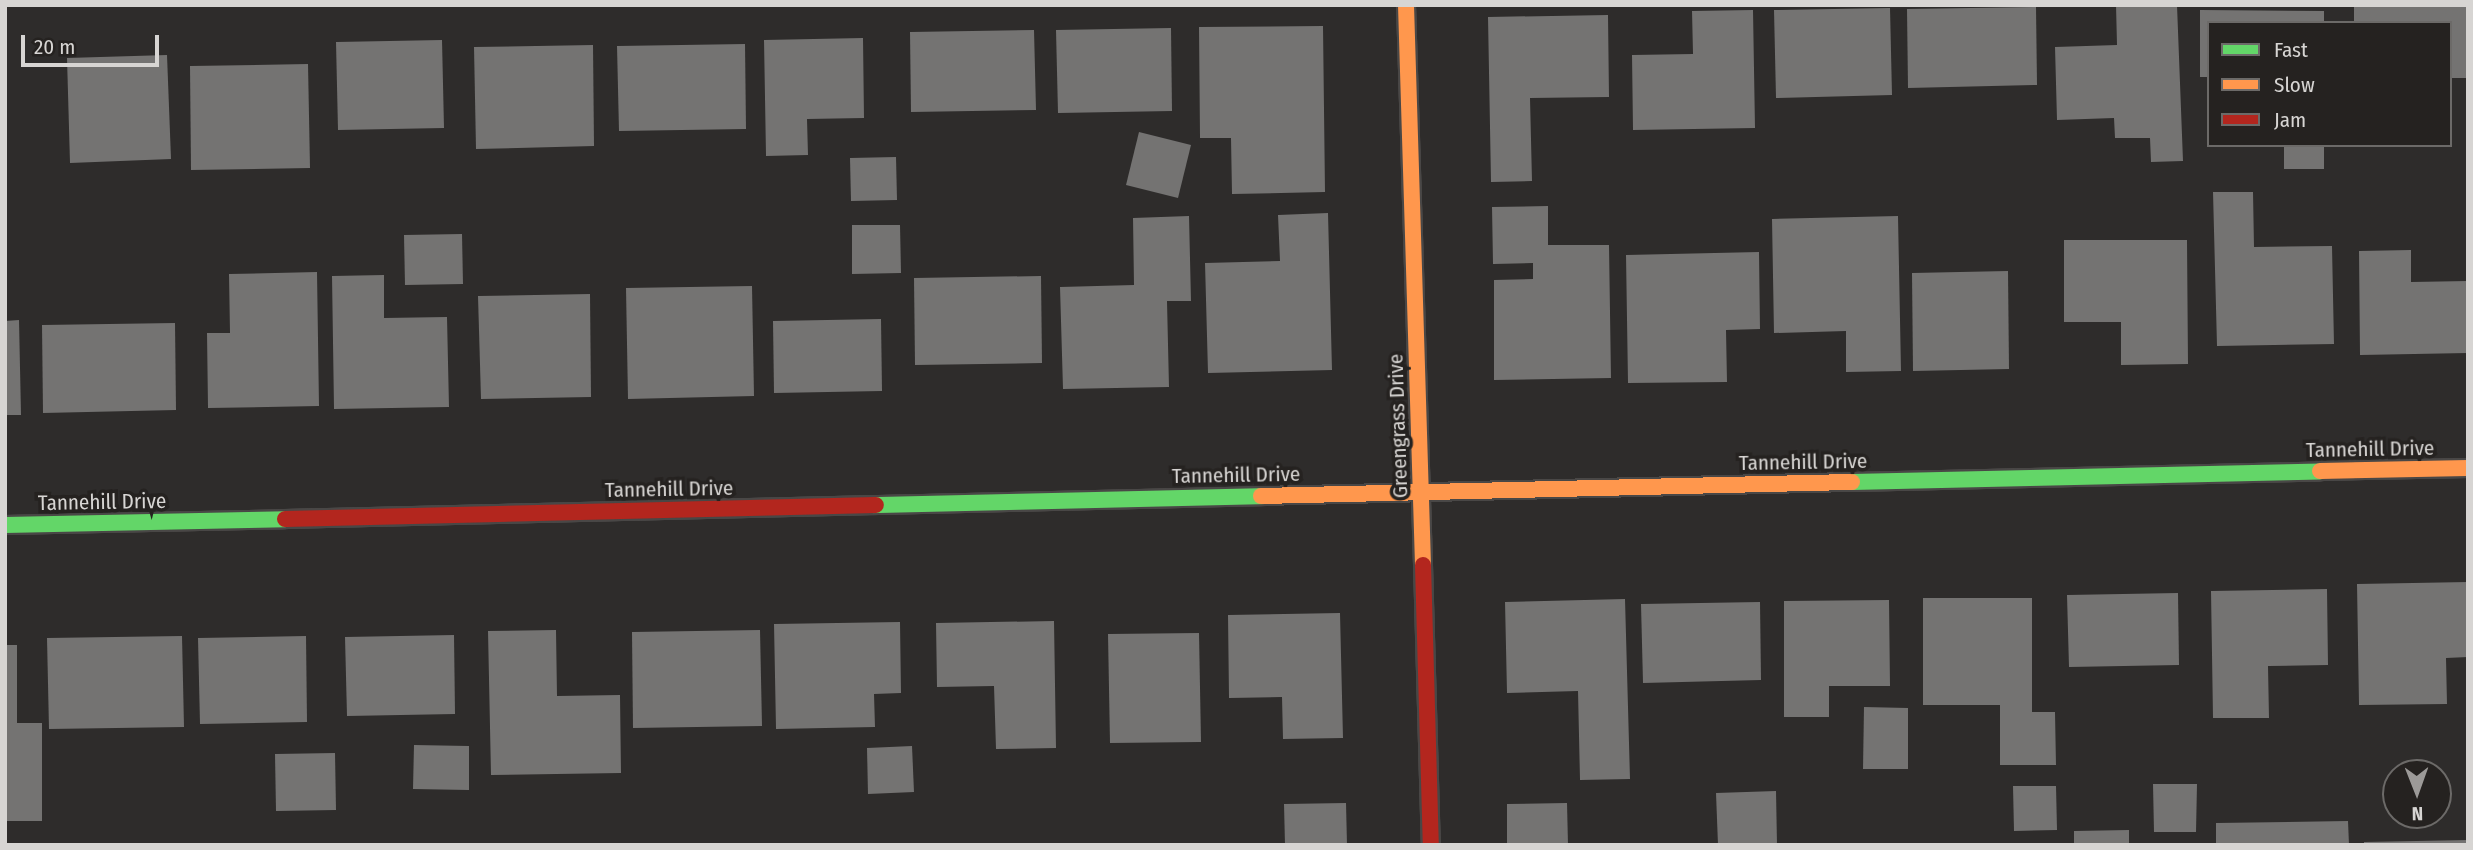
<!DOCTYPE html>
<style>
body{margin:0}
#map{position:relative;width:2473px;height:850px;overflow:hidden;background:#2e2c2b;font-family:"Fira Sans Condensed",sans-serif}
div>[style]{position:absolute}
.building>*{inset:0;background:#747372}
.roads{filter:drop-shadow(2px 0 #494746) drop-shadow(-2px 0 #494746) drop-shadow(0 2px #494746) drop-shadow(0 -2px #494746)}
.fast>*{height:16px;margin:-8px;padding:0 8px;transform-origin:8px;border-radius:8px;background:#63d668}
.slow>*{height:16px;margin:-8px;padding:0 8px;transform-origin:8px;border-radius:8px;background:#ff974d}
.jam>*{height:16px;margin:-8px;padding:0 8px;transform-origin:8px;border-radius:8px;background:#b3261e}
span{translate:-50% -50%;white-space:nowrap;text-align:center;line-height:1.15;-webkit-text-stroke:7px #252220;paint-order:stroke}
.street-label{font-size:21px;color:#d7d5d3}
.frame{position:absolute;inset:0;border:7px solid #d7d5d3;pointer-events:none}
.legend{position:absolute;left:2207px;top:21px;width:245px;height:126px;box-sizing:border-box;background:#252220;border:2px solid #6c6a68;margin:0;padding:9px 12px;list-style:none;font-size:21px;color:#d7d5d3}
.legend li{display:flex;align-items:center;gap:14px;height:35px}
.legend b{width:35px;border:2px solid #6c6a68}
.north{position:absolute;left:2382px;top:759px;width:70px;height:70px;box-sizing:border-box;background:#252220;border:2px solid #6c6a68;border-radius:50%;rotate:179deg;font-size:19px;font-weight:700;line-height:28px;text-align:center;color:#d7d5d3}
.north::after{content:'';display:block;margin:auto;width:24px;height:32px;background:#9c9a98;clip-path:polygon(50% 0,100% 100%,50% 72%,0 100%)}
.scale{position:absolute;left:21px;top:35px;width:138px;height:32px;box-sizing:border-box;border:4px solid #d7d5d3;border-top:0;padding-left:9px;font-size:21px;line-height:24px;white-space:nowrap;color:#d7d5d3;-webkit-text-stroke:5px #252220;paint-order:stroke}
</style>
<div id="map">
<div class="building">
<i style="clip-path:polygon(2116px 5px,2177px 5px,2183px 161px,2151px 162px,2150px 138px,2115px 138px,2114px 118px,2057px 120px,2055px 47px,2117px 45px)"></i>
<i style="clip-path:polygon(2354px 5px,2468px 5px,2468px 78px,2450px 78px,2450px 23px,2354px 23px)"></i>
<i style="clip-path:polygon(2036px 7px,2037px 85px,1908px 88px,1907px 9px)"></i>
<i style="clip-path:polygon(1890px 8px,1892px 95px,1776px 98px,1774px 10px)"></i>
<i style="clip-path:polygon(1753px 10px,1755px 128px,1633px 130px,1632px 55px,1693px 54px,1692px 11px)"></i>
<i style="clip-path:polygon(2200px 10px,2324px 11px,2324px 23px,2209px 23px,2209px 77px,2200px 77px)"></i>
<i style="clip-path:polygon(1608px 15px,1609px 97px,1530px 98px,1532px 181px,1491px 182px,1488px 17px)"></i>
<i style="clip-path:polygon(1323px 26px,1325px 192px,1232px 194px,1231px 138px,1200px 138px,1199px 27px)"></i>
<i style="clip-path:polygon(1171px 28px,1172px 111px,1058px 113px,1056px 30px)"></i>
<i style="clip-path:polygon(1034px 30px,1036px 110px,911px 112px,910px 32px)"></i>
<i style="clip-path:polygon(863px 38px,864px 118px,807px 119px,808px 155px,766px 156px,764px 40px)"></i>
<i style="clip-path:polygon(442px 40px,444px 128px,338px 130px,336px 42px)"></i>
<i style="clip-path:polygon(745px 44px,746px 129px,619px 131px,617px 46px)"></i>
<i style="clip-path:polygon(593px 45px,594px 146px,476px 149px,474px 47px)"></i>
<i style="clip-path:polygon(167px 55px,171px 159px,70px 163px,67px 58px)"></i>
<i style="clip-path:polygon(308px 64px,310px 168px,191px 170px,190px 66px)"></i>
<i style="clip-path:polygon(1139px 132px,1191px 145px,1178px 198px,1126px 185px)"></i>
<i style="clip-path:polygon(2284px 145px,2324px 145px,2324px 169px,2284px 169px)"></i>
<i style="clip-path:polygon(896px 157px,897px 200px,851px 201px,850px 158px)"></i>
<i style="clip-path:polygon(2213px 192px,2253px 192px,2254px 247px,2332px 246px,2334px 344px,2217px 346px)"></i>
<i style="clip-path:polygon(1548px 206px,1548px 245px,1609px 245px,1611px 378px,1494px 380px,1494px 280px,1533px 279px,1533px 263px,1493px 264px,1492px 207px)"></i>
<i style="clip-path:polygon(1328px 213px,1332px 370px,1208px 373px,1205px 263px,1280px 261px,1278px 215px)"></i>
<i style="clip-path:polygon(1189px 216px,1191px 301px,1167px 301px,1169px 387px,1063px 389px,1060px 287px,1134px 285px,1133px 218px)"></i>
<i style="clip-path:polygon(1898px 216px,1901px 371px,1846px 372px,1846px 331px,1774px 333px,1772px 219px)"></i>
<i style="clip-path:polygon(852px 225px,900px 225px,901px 273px,852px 274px)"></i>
<i style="clip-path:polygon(462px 234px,463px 284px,405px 285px,404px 235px)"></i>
<i style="clip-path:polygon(2064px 240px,2187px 240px,2188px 364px,2121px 365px,2121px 322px,2064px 322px)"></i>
<i style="clip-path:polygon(2411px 250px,2411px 282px,2468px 281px,2468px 353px,2360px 355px,2359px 251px)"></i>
<i style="clip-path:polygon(1759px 252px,1760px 329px,1726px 330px,1727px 382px,1628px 383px,1626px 255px)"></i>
<i style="clip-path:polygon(2008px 271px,2009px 369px,1913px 371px,1912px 273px)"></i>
<i style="clip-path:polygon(317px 272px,319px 406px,208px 408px,207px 333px,230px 333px,229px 274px)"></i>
<i style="clip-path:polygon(384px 275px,384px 318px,447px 317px,449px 407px,334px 409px,332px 276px)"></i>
<i style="clip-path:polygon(1041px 276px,1042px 363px,915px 365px,914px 278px)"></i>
<i style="clip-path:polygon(752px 286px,754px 396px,628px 399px,626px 288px)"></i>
<i style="clip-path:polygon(590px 294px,591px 397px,481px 399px,478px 296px)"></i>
<i style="clip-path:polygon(881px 319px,882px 391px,774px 393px,773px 321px)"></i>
<i style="clip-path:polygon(19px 320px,21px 415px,5px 415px,5px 321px)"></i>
<i style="clip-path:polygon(175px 323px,176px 410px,43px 413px,42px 325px)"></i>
<i style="clip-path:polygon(2468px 582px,2468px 657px,2446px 658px,2447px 704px,2359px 705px,2357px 584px)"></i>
<i style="clip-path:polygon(2327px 589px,2328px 665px,2268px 666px,2269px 718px,2213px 718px,2211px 591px)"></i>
<i style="clip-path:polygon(2178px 593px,2179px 665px,2069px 667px,2067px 595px)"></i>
<i style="clip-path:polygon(1923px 598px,2032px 598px,2032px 712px,2055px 712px,2056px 765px,2000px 765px,2000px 705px,1923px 705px)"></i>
<i style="clip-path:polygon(1625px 599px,1630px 779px,1580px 780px,1578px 691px,1507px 693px,1505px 602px)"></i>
<i style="clip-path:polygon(1889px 600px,1890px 686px,1829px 686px,1829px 717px,1784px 717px,1784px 601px)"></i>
<i style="clip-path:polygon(1760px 602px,1761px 680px,1643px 683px,1641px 604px)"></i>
<i style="clip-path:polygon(1340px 613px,1343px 738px,1283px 739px,1282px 697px,1229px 698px,1228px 615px)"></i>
<i style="clip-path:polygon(1054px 621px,1056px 748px,996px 749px,994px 686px,937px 687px,936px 623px)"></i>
<i style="clip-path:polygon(900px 622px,901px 693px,874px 694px,875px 727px,776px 729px,774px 624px)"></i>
<i style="clip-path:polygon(556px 630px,557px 696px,620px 695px,621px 773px,491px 775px,488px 631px)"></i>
<i style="clip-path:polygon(760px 630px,762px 726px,633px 728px,632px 632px)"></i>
<i style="clip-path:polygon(1199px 633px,1201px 742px,1110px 743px,1108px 634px)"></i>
<i style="clip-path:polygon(454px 635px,455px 714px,347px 716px,345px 637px)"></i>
<i style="clip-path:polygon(182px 636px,184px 727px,49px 729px,47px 638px)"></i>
<i style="clip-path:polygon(306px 636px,307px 722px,200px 724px,198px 638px)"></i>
<i style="clip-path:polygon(5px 645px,17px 645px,17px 723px,42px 723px,42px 821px,5px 821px)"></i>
<i style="clip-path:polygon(1864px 707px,1908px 708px,1908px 769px,1863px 769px)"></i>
<i style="clip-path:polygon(414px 745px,469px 746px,469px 790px,413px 789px)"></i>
<i style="clip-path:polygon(912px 746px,914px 792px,868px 794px,867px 748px)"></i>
<i style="clip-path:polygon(335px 753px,336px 810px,276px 811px,275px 754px)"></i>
<i style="clip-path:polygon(2153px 784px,2197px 784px,2196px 832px,2154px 832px)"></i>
<i style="clip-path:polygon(2013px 786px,2056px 786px,2057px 830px,2014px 831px)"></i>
<i style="clip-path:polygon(1776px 791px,1777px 845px,1718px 845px,1716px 793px)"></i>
<i style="clip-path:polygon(1346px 803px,1347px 845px,1285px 845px,1284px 804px)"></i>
<i style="clip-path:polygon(1567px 803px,1568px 845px,1507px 845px,1507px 804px)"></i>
<i style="clip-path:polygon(2348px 821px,2349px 845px,2216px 845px,2216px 823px)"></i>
<i style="clip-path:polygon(2129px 830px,2129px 845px,2074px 845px,2074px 831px)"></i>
<i style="clip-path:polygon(2468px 840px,2468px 845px,2364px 845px,2364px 842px)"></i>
</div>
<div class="roads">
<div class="fast">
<i style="left:1852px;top:482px;width:468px;rotate:-1.3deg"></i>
<i style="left:876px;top:505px;width:385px;rotate:-1.3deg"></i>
<i style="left:5px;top:525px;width:280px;rotate:-1.2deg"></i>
</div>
<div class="slow">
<i style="left:1406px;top:5px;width:560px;rotate:88.26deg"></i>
<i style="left:2320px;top:471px;width:148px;rotate:-1.2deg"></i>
<i style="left:1261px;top:496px;width:591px;rotate:-1.36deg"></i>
</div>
<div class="jam">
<i style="left:285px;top:519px;width:591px;rotate:-1.36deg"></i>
<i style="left:1423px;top:565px;width:280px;rotate:88.4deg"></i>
</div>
</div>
<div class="street-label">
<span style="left:1398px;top:426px;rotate:-92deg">Greengrass Drive</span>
<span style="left:2370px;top:449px;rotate:-1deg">Tannehill Drive</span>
<span style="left:1803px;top:462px;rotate:-1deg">Tannehill Drive</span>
<span style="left:1236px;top:475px;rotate:-1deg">Tannehill Drive</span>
<span style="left:669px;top:489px;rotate:-1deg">Tannehill Drive</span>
<span style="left:102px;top:502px;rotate:-1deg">Tannehill Drive</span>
</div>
<div class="frame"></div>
<ul class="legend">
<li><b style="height:9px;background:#63d668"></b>Fast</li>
<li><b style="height:9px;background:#ff974d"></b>Slow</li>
<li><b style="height:9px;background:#b3261e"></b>Jam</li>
</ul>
<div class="north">N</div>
<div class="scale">20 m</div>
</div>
